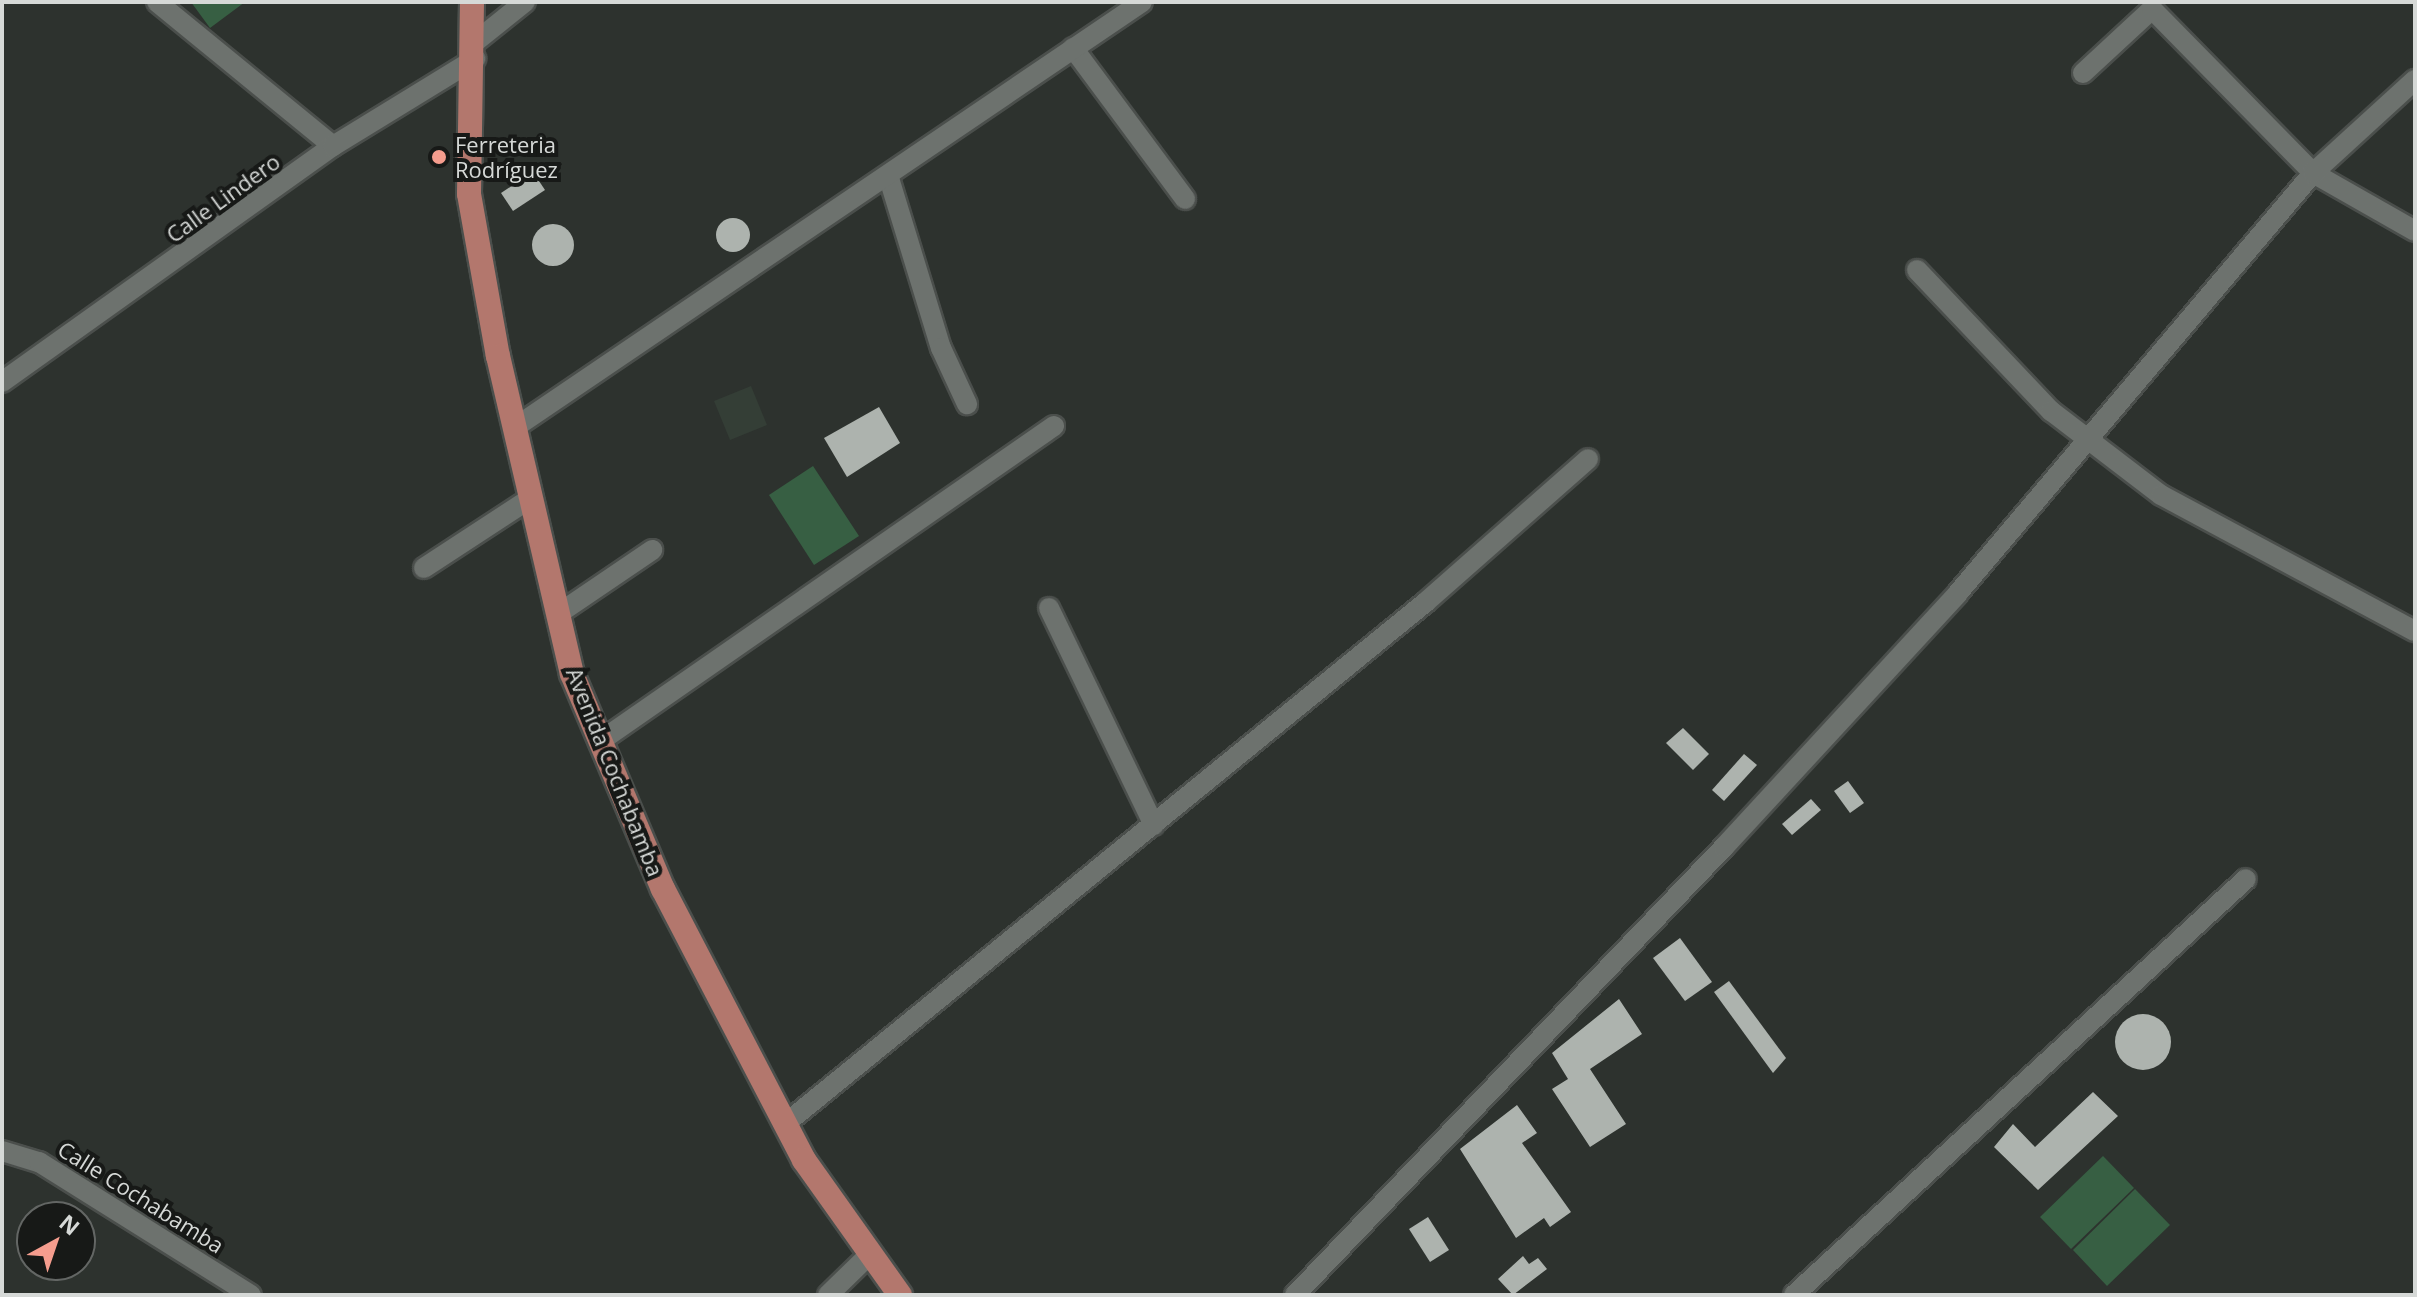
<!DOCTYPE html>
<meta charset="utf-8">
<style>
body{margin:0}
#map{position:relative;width:2417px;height:1297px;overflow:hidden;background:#2d322e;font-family:"Open Sans",sans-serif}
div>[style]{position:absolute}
.built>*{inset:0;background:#343e36}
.green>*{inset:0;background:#375f43}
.building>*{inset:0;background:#adb3ae}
.round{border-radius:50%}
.roads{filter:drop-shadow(2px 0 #4b4f4c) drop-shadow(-2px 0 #4b4f4c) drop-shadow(0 2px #4b4f4c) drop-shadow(0 -2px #4b4f4c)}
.minor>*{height:20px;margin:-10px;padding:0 10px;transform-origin:10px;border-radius:10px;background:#6d726e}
.major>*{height:24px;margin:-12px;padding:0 12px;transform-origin:12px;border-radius:12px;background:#b3776d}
.dots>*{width:22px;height:22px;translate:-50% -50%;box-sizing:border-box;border:4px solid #171917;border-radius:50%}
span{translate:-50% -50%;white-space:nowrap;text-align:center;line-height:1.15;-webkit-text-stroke:8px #171917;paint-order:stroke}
.poi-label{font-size:22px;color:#d6d9d7}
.left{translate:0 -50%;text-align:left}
.street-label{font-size:22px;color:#d6d9d7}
.frame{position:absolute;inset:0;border:4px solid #d6d9d7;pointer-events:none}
.north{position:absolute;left:16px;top:1201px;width:80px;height:80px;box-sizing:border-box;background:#171917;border:2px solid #636664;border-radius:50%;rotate:40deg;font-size:22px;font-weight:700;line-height:32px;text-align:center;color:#d6d9d7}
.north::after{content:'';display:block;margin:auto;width:28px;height:36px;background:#f59d8e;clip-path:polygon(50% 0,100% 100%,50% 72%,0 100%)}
</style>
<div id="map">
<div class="built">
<i style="clip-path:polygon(751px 386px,767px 425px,730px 440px,714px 401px)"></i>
</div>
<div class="green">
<i style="clip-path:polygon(191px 2px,245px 2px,210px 28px)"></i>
<i style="clip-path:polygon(813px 466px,859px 536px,814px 565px,769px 495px)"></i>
<i style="clip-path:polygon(2103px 1156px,2134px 1188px,2071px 1249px,2040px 1217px)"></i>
<i style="clip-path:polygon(2135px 1189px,2170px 1225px,2107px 1286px,2073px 1250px)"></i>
</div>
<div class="building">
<i style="clip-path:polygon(533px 172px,545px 190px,513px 211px,501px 193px)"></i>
<i class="round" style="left:716px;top:218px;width:34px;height:34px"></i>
<i class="round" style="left:532px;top:224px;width:42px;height:42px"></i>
<i style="clip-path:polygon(879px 407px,900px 443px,847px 477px,824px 438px)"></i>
<i style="clip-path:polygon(1683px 728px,1709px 754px,1693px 770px,1666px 743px)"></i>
<i style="clip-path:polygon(1744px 754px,1757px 765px,1724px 801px,1712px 790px)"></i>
<i style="clip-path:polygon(1848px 781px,1864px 803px,1850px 813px,1834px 791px)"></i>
<i style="clip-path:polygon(1811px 799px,1821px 810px,1792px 835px,1782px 824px)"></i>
<i style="clip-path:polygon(1680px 938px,1712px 982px,1685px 1001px,1653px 958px)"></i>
<i style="clip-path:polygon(1729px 981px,1786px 1058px,1773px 1073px,1714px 992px)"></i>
<i style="clip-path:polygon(1619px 999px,1642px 1034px,1590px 1069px,1626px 1124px,1590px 1147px,1552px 1089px,1568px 1079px,1552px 1053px)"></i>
<i class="round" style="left:2115px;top:1014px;width:56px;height:56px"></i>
<i style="clip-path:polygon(2093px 1092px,2118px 1116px,2038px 1190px,1994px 1147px,2013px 1124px,2035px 1147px)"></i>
<i style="clip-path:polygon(1517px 1105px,1537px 1133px,1522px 1143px,1571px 1212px,1550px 1227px,1544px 1218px,1516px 1238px,1460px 1149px)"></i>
<i style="clip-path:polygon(1428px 1217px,1449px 1250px,1430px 1262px,1409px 1229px)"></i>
<i style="clip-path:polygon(1523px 1256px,1529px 1264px,1538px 1258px,1547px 1269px,1513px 1295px,1498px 1279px)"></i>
</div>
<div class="roads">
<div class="minor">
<i style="left:157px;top:2px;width:227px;rotate:39.3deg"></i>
<i style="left:475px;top:42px;width:64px;rotate:-38.7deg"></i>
<i style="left:1073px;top:48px;width:188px;rotate:53.4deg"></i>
<i style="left:2083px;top:73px;width:94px;rotate:-42.8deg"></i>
<i style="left:2152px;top:9px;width:230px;rotate:45.5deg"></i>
<i style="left:2313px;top:173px;width:117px;rotate:29.6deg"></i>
<i style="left:888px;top:175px;width:181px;rotate:73deg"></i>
<i style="left:941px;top:348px;width:62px;rotate:65.1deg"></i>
<i style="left:1917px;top:270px;width:195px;rotate:46.5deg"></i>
<i style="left:2051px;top:411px;width:138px;rotate:37.4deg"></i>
<i style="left:2161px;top:495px;width:288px;rotate:28.2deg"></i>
<i style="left:2px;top:382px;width:407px;rotate:-35.5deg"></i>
<i style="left:333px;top:146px;width:167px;rotate:-31.5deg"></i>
<i style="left:517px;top:426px;width:755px;rotate:-34.15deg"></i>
<i style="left:424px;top:568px;width:128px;rotate:-33.2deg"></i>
<i style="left:1049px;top:608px;width:241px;rotate:64.2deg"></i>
<i style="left:558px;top:614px;width:114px;rotate:-34.2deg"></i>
<i style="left:599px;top:742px;width:554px;rotate:-34.78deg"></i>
<i style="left:785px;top:1124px;width:827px;rotate:-39.16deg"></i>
<i style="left:1426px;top:602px;width:216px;rotate:-41.4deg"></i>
<i style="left:2px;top:1151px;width:39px;rotate:17deg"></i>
<i style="left:39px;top:1162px;width:250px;rotate:32.1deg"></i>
<i style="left:828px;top:1295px;width:59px;rotate:-44.3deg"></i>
<i style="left:1295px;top:1295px;width:620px;rotate:-46.24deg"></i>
<i style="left:1724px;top:847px;width:345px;rotate:-47.3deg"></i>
<i style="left:1958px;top:593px;width:550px;rotate:-49.79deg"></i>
<i style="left:2313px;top:173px;width:138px;rotate:-42.4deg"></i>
<i style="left:1794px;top:1295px;width:614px;rotate:-42.63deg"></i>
</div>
<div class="major">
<i style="left:472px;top:2px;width:192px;rotate:90.9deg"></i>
<i style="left:469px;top:194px;width:165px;rotate:79.9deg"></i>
<i style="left:498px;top:356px;width:326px;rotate:76.9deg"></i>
<i style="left:572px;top:674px;width:233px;rotate:67.1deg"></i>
<i style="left:663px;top:889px;width:305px;rotate:62.5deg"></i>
<i style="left:804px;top:1160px;width:166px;rotate:54.6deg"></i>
</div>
</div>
<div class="dots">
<i style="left:439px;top:157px;background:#f59d8e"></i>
</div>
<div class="poi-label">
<span class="left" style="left:455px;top:157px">Ferreteria<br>Rodríguez</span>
</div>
<div class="street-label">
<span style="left:223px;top:198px;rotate:-36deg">Calle Lindero</span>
<span style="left:615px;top:772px;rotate:68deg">Avenida Cochabamba</span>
<span style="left:141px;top:1197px;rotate:32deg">Calle Cochabamba</span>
</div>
<div class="frame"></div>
<div class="north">N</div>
</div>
